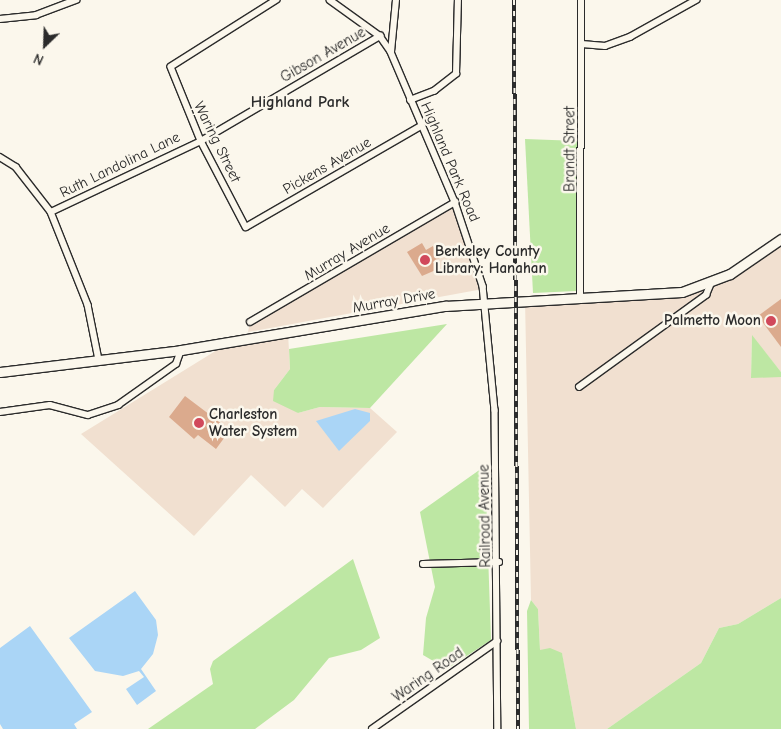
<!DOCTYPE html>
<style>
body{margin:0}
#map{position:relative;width:781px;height:729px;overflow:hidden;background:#fbf7ec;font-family:"Comic Neue",sans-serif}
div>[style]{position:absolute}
.built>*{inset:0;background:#f1e0d0}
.green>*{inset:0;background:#bde7a3}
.water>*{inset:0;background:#aad5f6}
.building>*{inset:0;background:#dbaa8d}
.roads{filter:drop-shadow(1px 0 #2b2b2b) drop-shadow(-1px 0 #2b2b2b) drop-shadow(0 1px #2b2b2b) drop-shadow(0 -1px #2b2b2b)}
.street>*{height:5.5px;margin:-2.75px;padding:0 2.75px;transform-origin:2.75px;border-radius:2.75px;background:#fbf7ec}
.secondary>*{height:9px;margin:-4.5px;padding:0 4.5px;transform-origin:4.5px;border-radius:4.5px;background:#fbf7ec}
.rail>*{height:4px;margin-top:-2px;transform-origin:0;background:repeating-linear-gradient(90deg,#fbf7ec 0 5.5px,#2b2b2b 0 11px);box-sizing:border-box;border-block:1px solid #2b2b2b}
.dots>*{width:14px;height:14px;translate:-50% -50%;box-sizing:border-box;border:2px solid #fbf7ec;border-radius:50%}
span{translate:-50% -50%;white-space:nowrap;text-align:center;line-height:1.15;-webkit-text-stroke:5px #fbf7ec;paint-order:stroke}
.street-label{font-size:15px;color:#2b2b2b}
.poi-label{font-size:15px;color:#2b2b2b;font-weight:700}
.left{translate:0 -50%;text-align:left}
.right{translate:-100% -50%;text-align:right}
.neighbourhood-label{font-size:16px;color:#2b2b2b;font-weight:700}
.north{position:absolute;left:20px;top:20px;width:50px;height:50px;-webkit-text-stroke:4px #fbf7ec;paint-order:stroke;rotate:204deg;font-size:14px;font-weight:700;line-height:20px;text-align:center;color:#2b2b2b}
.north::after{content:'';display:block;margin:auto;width:18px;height:22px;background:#2b2b2b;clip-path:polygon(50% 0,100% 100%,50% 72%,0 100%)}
</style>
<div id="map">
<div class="built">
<i style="clip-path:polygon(455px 202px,483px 289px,248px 332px,250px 322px)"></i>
<i style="clip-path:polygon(781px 239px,781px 372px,752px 336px,751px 377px,781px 377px,781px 598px,738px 624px,719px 628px,701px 663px,607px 729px,576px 729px,562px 654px,540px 650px,538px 609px,531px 600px,525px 300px,655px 296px,711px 283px)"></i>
<i style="clip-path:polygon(288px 333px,290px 369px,274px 390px,298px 413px,320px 407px,370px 408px,397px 432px,323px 508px,302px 489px,285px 507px,251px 475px,194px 536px,81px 434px,230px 342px)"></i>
</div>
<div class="green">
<i style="clip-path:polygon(525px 139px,579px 141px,576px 291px,533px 293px)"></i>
<i style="clip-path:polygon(447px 324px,370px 408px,320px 407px,298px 413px,273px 401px,274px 390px,290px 369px,289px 349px)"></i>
<i style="clip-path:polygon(752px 335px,781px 372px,781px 377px,751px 378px)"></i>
<i style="clip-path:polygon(485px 466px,491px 640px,447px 669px,423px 655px,426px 618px,435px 587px,420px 512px)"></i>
<i style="clip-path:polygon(353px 559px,380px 638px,361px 650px,329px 658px,294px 700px,255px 729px,148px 729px,213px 684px,210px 669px,213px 661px)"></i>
<i style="clip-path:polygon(781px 598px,781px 729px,607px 729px,701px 663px,719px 628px,738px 624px)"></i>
<i style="clip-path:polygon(531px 600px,538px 609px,540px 650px,550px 648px,562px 653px,576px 729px,529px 729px,527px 611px)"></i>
</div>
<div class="water">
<i style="clip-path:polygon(355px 409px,370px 413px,370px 421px,339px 451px,316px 421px)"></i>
<i style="clip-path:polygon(135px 591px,156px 620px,158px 635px,153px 654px,141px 669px,156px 691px,137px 705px,126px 689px,144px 677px,139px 671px,123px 676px,95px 671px,69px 638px)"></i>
<i style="clip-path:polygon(30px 626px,92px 712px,74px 724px,77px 729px,3px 729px,0 724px,0 648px)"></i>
</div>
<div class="building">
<i style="clip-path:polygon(422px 243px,426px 250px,433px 246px,440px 258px,433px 262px,438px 269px,422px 276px,407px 252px)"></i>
<i style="clip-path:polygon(781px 299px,781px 347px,758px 316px)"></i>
<i style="clip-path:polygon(185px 396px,230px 430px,216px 449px,198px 435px,194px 439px,169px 417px)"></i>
</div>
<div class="roads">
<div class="street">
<i style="left:277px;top:0;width:125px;rotate:147.7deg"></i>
<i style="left:171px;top:67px;width:80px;rotate:67.9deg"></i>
<i style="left:201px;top:141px;width:97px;rotate:62.4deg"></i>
<i style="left:246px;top:227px;width:202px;rotate:-30deg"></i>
<i style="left:330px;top:0;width:62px;rotate:35.8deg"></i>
<i style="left:380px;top:36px;width:19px;rotate:55deg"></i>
<i style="left:391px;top:52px;width:163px;rotate:66.9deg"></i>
<i style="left:455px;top:202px;width:89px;rotate:71.6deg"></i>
<i style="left:483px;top:286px;width:125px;rotate:84.5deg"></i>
<i style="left:495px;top:410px;width:319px;rotate:89.5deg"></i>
<i style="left:0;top:19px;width:36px;rotate:-6deg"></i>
<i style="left:36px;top:15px;width:43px;rotate:-20.6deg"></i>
<i style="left:582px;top:44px;width:23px;rotate:5deg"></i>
<i style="left:605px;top:46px;width:27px;rotate:-20deg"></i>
<i style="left:630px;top:37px;width:76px;rotate:-29.3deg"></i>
<i style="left:391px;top:52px;width:52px;rotate:-84.5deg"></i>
<i style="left:410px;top:100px;width:26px;rotate:-21deg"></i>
<i style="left:434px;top:91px;width:28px;rotate:-38deg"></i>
<i style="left:456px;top:74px;width:74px;rotate:-88.5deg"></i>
<i style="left:0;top:157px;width:19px;rotate:32deg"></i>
<i style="left:16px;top:167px;width:57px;rotate:52.1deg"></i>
<i style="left:51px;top:212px;width:100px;rotate:68.3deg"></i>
<i style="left:88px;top:305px;width:56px;rotate:78.7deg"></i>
<i style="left:51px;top:212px;width:166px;rotate:-25.3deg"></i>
<i style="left:201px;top:141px;width:208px;rotate:-30.4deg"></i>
<i style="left:580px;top:297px;width:297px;rotate:-89.8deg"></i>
<i style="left:250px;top:322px;width:238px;rotate:-30.3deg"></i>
<i style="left:579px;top:387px;width:157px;rotate:-35.9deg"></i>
<i style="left:706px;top:295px;width:13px;rotate:-67deg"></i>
<i style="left:0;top:412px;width:50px;rotate:-8deg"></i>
<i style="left:50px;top:405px;width:39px;rotate:15deg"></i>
<i style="left:88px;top:415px;width:32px;rotate:-18deg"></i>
<i style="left:118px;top:405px;width:71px;rotate:-35.3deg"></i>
<i style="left:176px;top:364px;width:15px;rotate:-70deg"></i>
<i style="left:423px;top:564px;width:76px;rotate:-1.5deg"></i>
<i style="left:372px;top:729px;width:153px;rotate:-35.1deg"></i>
</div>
<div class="secondary">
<i style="left:0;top:372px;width:182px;rotate:-6.9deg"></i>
<i style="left:181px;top:350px;width:268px;rotate:-9.5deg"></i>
<i style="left:445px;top:306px;width:237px;rotate:-3.4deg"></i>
<i style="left:682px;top:292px;width:51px;rotate:-20.6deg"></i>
<i style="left:730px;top:274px;width:62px;rotate:-34.5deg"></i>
</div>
</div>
<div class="rail">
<i style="left:514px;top:0;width:729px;rotate:89.69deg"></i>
</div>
<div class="dots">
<i style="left:425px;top:260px;background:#d1495b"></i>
<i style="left:771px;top:321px;background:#d1495b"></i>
<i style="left:199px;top:423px;background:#d1495b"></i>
</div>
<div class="street-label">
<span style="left:323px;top:55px;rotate:-30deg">Gibson Avenue</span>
<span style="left:217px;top:142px;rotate:64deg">Waring Street</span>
<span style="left:570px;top:149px;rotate:-90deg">Brandt Street</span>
<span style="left:450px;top:162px;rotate:67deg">Highland Park Road</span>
<span style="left:120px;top:165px;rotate:-26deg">Ruth Landolina Lane</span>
<span style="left:327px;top:166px;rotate:-30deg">Pickens Avenue</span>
<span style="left:347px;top:252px;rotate:-31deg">Murray Avenue</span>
<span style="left:394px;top:301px;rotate:-10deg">Murray Drive</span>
<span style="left:485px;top:516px;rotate:-91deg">Railroad Avenue</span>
<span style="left:428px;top:675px;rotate:-35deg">Waring Road</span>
</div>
<div class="poi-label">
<span class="left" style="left:435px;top:260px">Berkeley County<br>Library: Hanahan</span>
<span class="right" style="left:761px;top:321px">Palmetto Moon</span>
<span class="left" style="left:209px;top:423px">Charleston<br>Water System</span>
</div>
<div class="neighbourhood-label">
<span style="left:300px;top:102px">Highland Park</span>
</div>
<div class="north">N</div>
</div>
